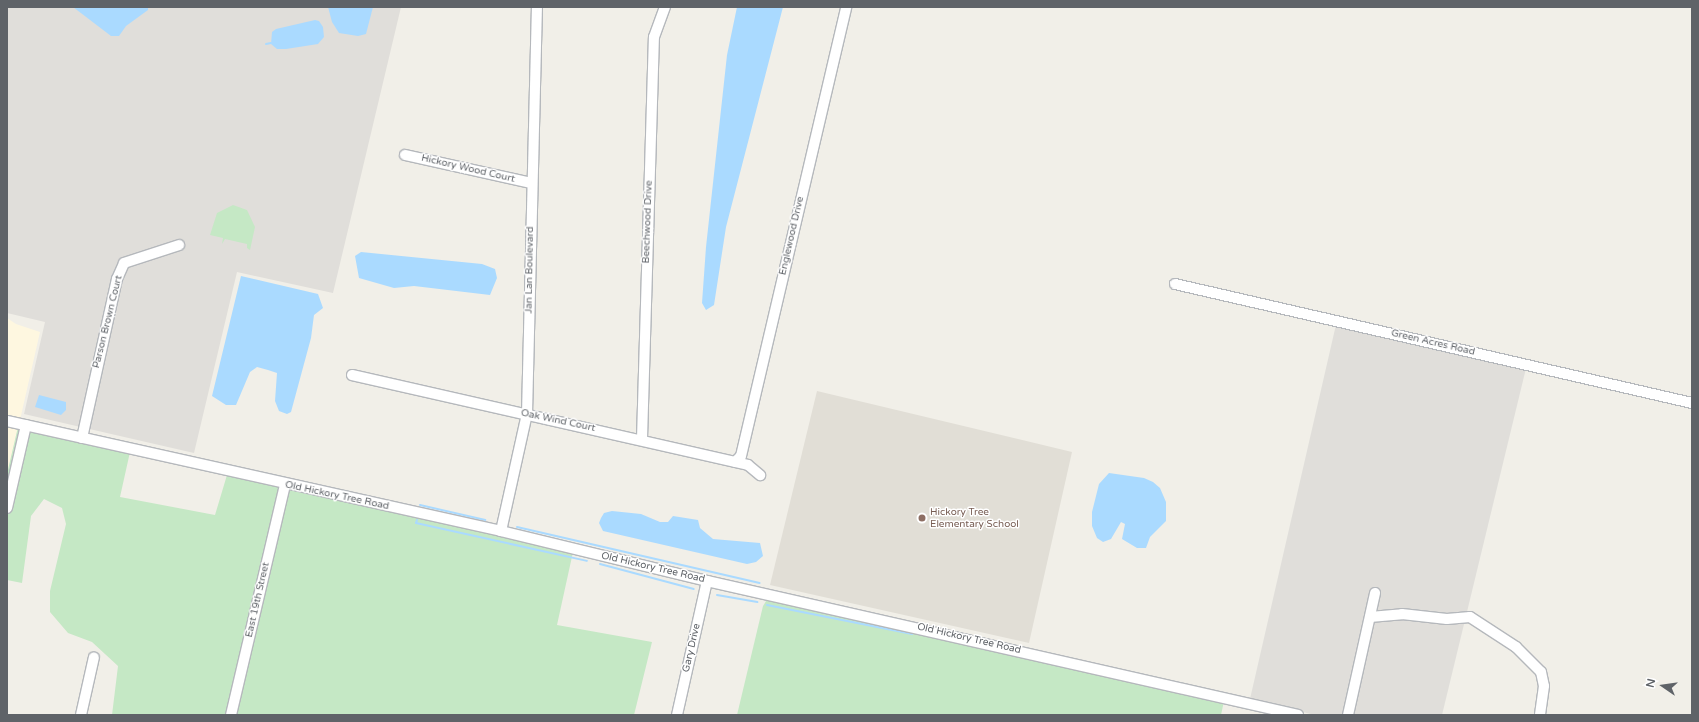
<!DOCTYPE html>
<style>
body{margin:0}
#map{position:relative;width:1699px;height:722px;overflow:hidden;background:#f1efe8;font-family:"Varela Round",sans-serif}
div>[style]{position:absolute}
.commercial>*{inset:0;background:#fef7e0}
.industrial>*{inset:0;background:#e0deda}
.education>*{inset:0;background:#e1ded6}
.green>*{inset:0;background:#c5e8c5}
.water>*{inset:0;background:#aadaff}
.stream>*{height:2px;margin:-1px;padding:0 1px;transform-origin:1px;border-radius:1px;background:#aadaff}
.roads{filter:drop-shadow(1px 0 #b5b8bc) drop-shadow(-1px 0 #b5b8bc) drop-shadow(0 1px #b5b8bc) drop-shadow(0 -1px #b5b8bc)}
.minor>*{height:10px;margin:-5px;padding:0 5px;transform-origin:5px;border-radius:5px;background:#fff}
.dots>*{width:11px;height:11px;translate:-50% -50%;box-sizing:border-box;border:2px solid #fff;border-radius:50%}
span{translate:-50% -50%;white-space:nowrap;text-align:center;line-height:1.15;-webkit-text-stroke:3px #fff;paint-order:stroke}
.street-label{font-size:10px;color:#5f6368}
.education-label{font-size:10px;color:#785e54}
.left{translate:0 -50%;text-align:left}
.frame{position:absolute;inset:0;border:8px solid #5f6368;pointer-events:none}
.north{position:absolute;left:1643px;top:666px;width:40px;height:40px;-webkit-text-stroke:3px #fff;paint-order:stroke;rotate:283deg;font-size:11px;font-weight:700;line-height:16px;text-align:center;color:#5f6368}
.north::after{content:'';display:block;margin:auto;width:14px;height:18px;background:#5f6368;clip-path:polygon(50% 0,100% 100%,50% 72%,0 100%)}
</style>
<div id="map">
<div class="commercial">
<i style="clip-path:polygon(7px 318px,16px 324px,40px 332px,20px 420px,7px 418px)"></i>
<i style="clip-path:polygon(7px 424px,18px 427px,7px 474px)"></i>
</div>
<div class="industrial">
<i style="clip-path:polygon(7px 7px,401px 7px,333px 293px,237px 272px,194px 453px,24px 414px,45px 322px,7px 313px)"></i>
<i style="clip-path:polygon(1338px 316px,1528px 360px,1442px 715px,1315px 715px,1250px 699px)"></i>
</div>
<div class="education">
<i style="clip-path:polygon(817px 391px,1072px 452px,1029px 643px,770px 585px)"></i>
</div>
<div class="green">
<i style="clip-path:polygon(233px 205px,247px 210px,255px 227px,250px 250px,247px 248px,247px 244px,225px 239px,222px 244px,223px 238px,210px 235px,217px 213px)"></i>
<i style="clip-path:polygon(18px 427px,130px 452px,120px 497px,215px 515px,227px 475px,500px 534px,573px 552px,557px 625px,652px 642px,634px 715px,112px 715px,118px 666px,92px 642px,68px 633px,50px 612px,50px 591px,66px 524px,62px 508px,44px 499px,31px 516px,22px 583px,7px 580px,7px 474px)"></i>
<i style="clip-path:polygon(768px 598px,1224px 701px,1221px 715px,737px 715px,763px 606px)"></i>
</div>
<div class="water">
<i style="clip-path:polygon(73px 7px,148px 7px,148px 10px,126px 26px,119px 36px,111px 36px)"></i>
<i style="clip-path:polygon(328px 7px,373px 7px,366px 34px,358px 36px,339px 33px,332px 22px)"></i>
<i style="clip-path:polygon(737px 7px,783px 7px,726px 227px,714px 305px,706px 310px,702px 303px,706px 247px,727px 55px)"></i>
<i style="clip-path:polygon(315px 20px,319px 21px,323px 27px,324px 37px,318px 44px,286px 49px,277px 49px,271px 44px,272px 32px,276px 29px)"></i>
<i style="clip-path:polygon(361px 252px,482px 264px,495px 269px,497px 278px,490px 295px,414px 286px,394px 288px,359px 278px,355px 256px)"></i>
<i style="clip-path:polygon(241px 276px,318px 294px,323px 308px,314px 315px,311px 338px,291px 412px,287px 414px,279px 411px,275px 401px,277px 373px,268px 370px,257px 367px,250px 372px,236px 405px,226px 405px,212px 396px)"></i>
<i style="clip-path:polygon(39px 395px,66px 402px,66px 410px,61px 415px,35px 407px)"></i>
<i style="clip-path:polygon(1109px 473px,1144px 478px,1153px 482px,1160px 488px,1166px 502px,1166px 521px,1150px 537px,1146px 548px,1137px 548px,1122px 539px,1125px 524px,1121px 522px,1111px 539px,1103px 542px,1097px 538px,1092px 526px,1092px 512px,1099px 484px)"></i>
<i style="clip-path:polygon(612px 511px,641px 514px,660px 522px,668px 522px,673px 516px,698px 520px,700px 528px,713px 539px,760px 543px,763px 556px,756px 562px,747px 564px,603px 531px,599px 523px,601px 518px,604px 513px)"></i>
</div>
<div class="stream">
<i style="left:266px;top:44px;width:5px;rotate:-11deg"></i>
<i style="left:420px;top:505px;width:67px;rotate:13deg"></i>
<i style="left:417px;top:520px;width:3px;rotate:108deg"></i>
<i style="left:416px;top:523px;width:175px;rotate:12.5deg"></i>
<i style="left:517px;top:527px;width:249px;rotate:13deg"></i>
<i style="left:600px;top:564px;width:97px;rotate:14.9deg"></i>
<i style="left:717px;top:595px;width:41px;rotate:9.9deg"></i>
<i style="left:767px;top:605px;width:148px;rotate:11.3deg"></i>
</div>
<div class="roads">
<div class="minor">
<i style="left:405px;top:155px;width:129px;rotate:12.5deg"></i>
<i style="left:1175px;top:284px;width:531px;rotate:12.96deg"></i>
<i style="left:352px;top:375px;width:406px;rotate:12.8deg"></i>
<i style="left:748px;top:465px;width:16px;rotate:40deg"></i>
<i style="left:7px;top:421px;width:506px;rotate:12.55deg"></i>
<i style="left:501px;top:531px;width:212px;rotate:13.6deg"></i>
<i style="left:707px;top:581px;width:606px;rotate:12.77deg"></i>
<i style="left:82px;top:438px;width:163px;rotate:-77.6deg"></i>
<i style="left:117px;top:279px;width:17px;rotate:-66deg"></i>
<i style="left:124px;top:263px;width:58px;rotate:-18.1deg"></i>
<i style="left:642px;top:439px;width:402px;rotate:-88.3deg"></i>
<i style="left:654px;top:37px;width:32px;rotate:-70deg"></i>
<i style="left:735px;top:462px;width:8px;rotate:-45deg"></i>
<i style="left:741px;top:456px;width:461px;rotate:-76.8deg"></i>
<i style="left:7px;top:508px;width:85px;rotate:-77.1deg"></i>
<i style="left:501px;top:531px;width:120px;rotate:-77.5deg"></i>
<i style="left:527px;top:414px;width:407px;rotate:-88.6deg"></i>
<i style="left:1370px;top:617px;width:32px;rotate:-5deg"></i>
<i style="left:1402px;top:614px;width:45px;rotate:6.3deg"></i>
<i style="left:1447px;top:619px;width:23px;rotate:-5deg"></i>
<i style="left:1470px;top:617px;width:55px;rotate:33.1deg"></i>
<i style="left:1516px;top:647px;width:35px;rotate:45deg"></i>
<i style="left:1541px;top:672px;width:14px;rotate:78deg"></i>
<i style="left:1544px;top:686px;width:29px;rotate:98deg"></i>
<i style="left:81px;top:715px;width:59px;rotate:-77.4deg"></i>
<i style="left:231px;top:715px;width:236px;rotate:-76.8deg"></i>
<i style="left:677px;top:715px;width:137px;rotate:-77.4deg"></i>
<i style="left:1348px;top:715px;width:125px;rotate:-77.5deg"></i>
</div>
</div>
<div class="dots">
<i style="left:922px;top:518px;background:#8d6e63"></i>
</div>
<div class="street-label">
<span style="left:468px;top:169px;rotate:13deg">Hickory Wood Court</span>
<span style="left:648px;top:222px;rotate:-88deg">Beechwood Drive</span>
<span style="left:792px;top:236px;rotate:-77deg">Englewood Drive</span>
<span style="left:530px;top:270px;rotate:-89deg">Jan Lan Boulevard</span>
<span style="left:108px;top:322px;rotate:-76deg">Parson Brown Court</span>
<span style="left:1433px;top:343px;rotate:13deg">Green Acres Road</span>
<span style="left:558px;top:421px;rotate:12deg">Oak Wind Court</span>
<span style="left:337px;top:496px;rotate:12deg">Old Hickory Tree Road</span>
<span style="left:653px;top:568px;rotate:13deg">Old Hickory Tree Road</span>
<span style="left:258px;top:600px;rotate:-77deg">East 19th Street</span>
<span style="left:969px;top:639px;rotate:13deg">Old Hickory Tree Road</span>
<span style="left:692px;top:648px;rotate:-77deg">Gary Drive</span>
</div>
<div class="education-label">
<span class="left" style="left:930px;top:518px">Hickory Tree<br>Elementary School</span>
</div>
<div class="frame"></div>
<div class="north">N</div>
</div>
